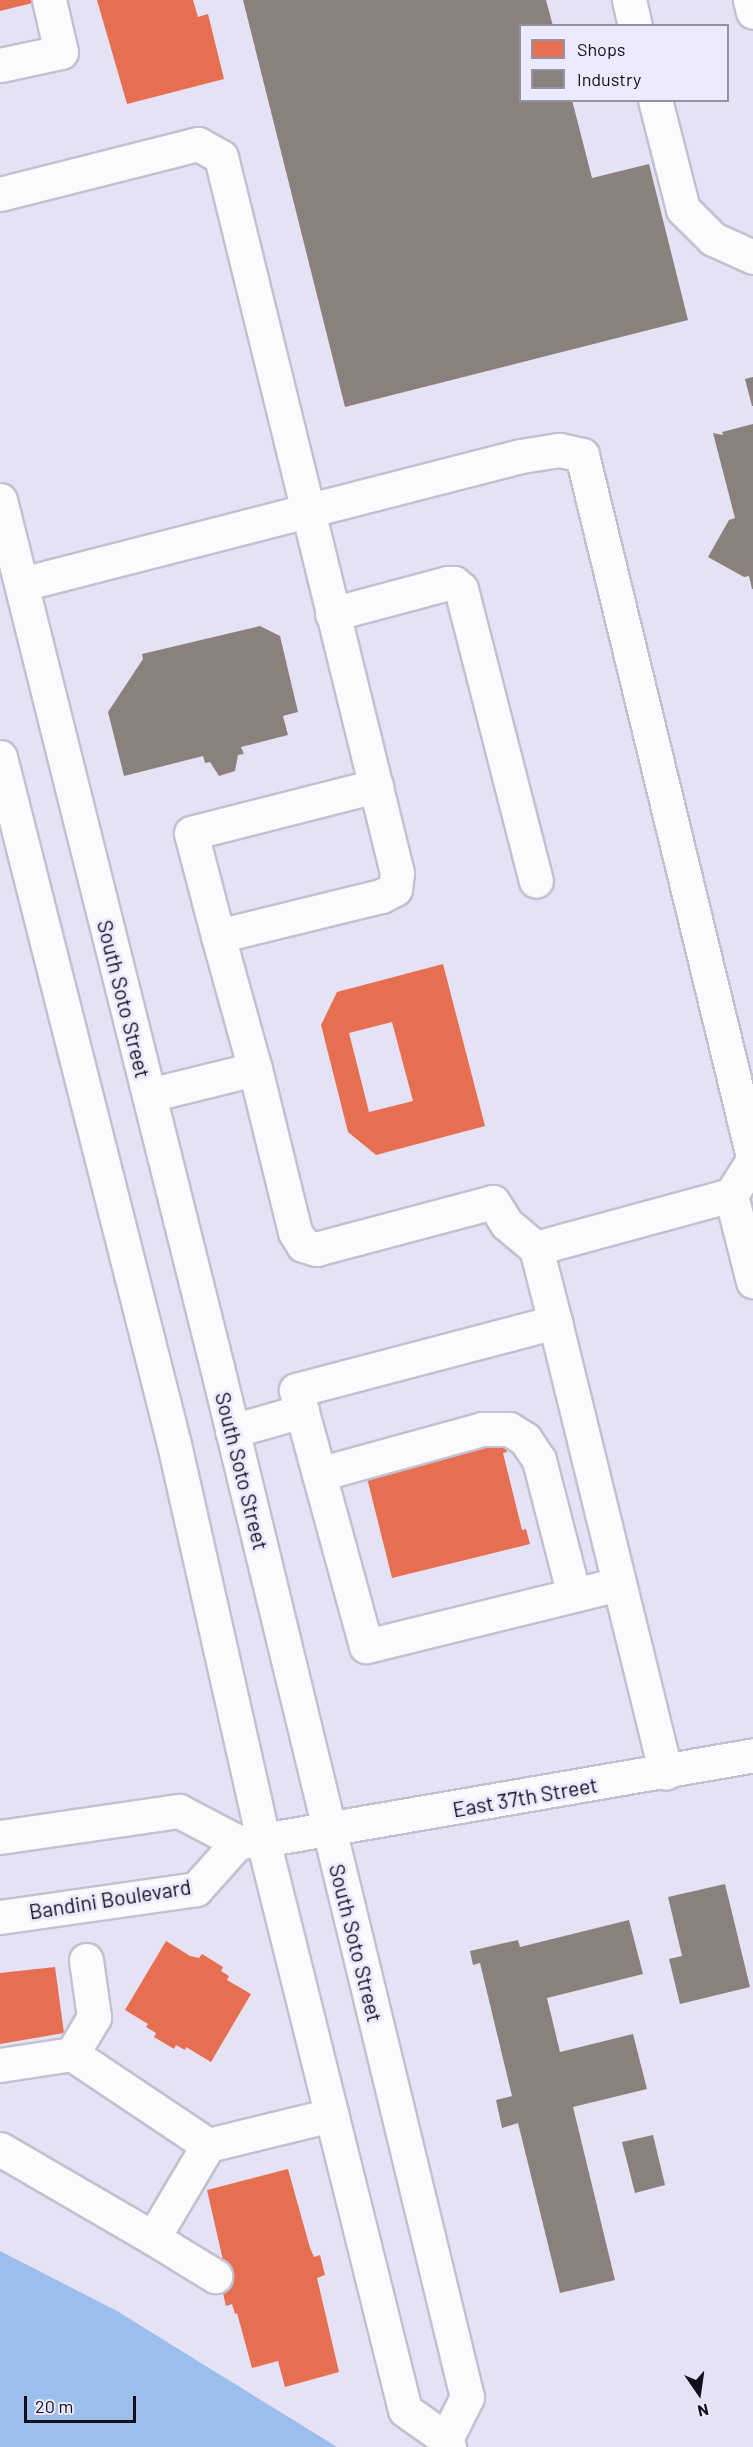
<!DOCTYPE html>
<style>
body{margin:0}
#map{position:relative;width:753px;height:2447px;overflow:hidden;background:#e5e2f5;font-family:Barlow,sans-serif}
div>[style]{position:absolute}
.water>*{inset:0;background:#9cbeec}
.shops>*{inset:0;background:#e76f51}
.industry>*{inset:0;background:#8a817c}
.roads{filter:drop-shadow(2px 0 #c3c1d0) drop-shadow(-2px 0 #c3c1d0) drop-shadow(0 2px #c3c1d0) drop-shadow(0 -2px #c3c1d0)}
.minor>*{height:33px;margin:-16.5px;padding:0 16.5px;transform-origin:16.5px;border-radius:16.5px;background:#fbfbfe}
.major>*{height:33px;margin:-16.5px;padding:0 16.5px;transform-origin:16.5px;border-radius:16.5px;background:#fbfbfe}
span{translate:-50% -50%;white-space:nowrap;text-align:center;line-height:1.15;-webkit-text-stroke:6px #eceaff;paint-order:stroke}
.street-label{font-size:21px;color:#110f1a}
.legend{position:absolute;left:519px;top:24px;width:210px;height:78px;box-sizing:border-box;background:#eceaff;border:2px solid #9492a3;margin:0;padding:8px 10px;list-style:none;font-size:18px;color:#110f1a}
.legend li{display:flex;align-items:center;gap:12px;height:30px}
.legend b{width:30px;border:2px solid #9492a3}
.north{position:absolute;left:669px;top:2363px;width:60px;height:60px;-webkit-text-stroke:4px #eceaff;paint-order:stroke;rotate:167deg;font-size:16px;font-weight:700;line-height:24px;text-align:center;color:#110f1a}
.north::after{content:'';display:block;margin:auto;width:21px;height:27px;background:#110f1a;clip-path:polygon(50% 0,100% 100%,50% 72%,0 100%)}
.scale{position:absolute;left:24px;top:2396px;width:112px;height:27px;box-sizing:border-box;border:3px solid #110f1a;border-top:0;padding-left:8px;font-size:18px;line-height:21px;white-space:nowrap;color:#110f1a;-webkit-text-stroke:4px #eceaff;paint-order:stroke}
</style>
<div id="map">
<div class="water">
<i style="clip-path:polygon(0 2251px,117px 2311px,337px 2447px,0 2447px)"></i>
</div>
<div class="shops">
<i style="clip-path:polygon(0 0,41px 0,41px 1px,0 11px)"></i>
<i style="clip-path:polygon(97px 0,193px 0,198px 17px,208px 14px,224px 79px,127px 104px)"></i>
<i style="clip-path:polygon(evenodd,443px 964px,485px 1126px,376px 1155px,348px 1132px,321px 1025px,337px 992px,443px 964px,392px 1022px,413px 1101px,369px 1112px,349px 1033px,392px 1022px)"></i>
<i style="clip-path:polygon(503px 1437px,507px 1452px,503px 1453px,522px 1530px,526px 1529px,530px 1544px,392px 1578px,367px 1478px,384px 1475px,380px 1460px)"></i>
<i style="clip-path:polygon(166px 1941px,190px 1956px,199px 1958px,202px 1954px,223px 1967px,221px 1971px,229px 1976px,227px 1980px,251px 1994px,211px 2062px,186px 2047px,185px 2050px,176px 2045px,174px 2049px,154px 2037px,156px 2033px,146px 2027px,148px 2024px,125px 2010px)"></i>
<i style="clip-path:polygon(55px 1967px,64px 2033px,0 2044px,0 1973px)"></i>
<i style="clip-path:polygon(288px 2169px,310px 2248px,314px 2257px,320px 2255px,325px 2275px,317px 2278px,339px 2372px,285px 2387px,278px 2361px,252px 2368px,237px 2313px,235px 2314px,232px 2304px,226px 2306px,220px 2281px,225px 2269px,207px 2190px)"></i>
</div>
<div class="industry">
<i style="clip-path:polygon(243px 0,546px 0,553px 26px,520px 26px,520px 100px,572px 100px,592px 178px,649px 164px,688px 320px,345px 407px)"></i>
<i style="clip-path:polygon(753px 377px,753px 406px,752px 406px,745px 379px)"></i>
<i style="clip-path:polygon(753px 424px,753px 589px,752px 589px,749px 576px,744px 577px,708px 557px,729px 520px,735px 518px,713px 433px,723px 435px,722px 432px)"></i>
<i style="clip-path:polygon(260px 626px,280px 636px,298px 712px,283px 716px,288px 735px,241px 747px,244px 754px,238px 755px,235px 771px,219px 776px,210px 762px,205px 763px,203px 756px,124px 776px,108px 712px,143px 659px,142px 654px)"></i>
<i style="clip-path:polygon(725px 1884px,750px 1987px,680px 2004px,669px 1959px,682px 1956px,668px 1897px)"></i>
<i style="clip-path:polygon(629px 1920px,643px 1974px,547px 1998px,560px 2052px,633px 2034px,647px 2089px,573px 2107px,615px 2280px,560px 2293px,518px 2123px,502px 2128px,496px 2100px,512px 2096px,480px 1963px,473px 1965px,470px 1951px,518px 1940px,520px 1947px)"></i>
<i style="clip-path:polygon(653px 2135px,665px 2185px,635px 2193px,622px 2142px)"></i>
</div>
<div class="roads">
<div class="minor">
<i style="left:629px;top:0;width:27px;rotate:77deg"></i>
<i style="left:750px;top:0;width:12px;rotate:76deg"></i>
<i style="left:0;top:65px;width:62px;rotate:-12deg"></i>
<i style="left:61px;top:52px;width:53px;rotate:-103deg"></i>
<i style="left:655px;top:100px;width:113px;rotate:75.6deg"></i>
<i style="left:683px;top:209px;width:42px;rotate:45deg"></i>
<i style="left:713px;top:239px;width:44px;rotate:24.2deg"></i>
<i style="left:0;top:194px;width:204px;rotate:-14.2deg"></i>
<i style="left:198px;top:144px;width:26px;rotate:29deg"></i>
<i style="left:221px;top:157px;width:737px;rotate:76.19deg"></i>
<i style="left:397px;top:873px;width:16px;rotate:97deg"></i>
<i style="left:395px;top:889px;width:16px;rotate:153deg"></i>
<i style="left:381px;top:896px;width:168px;rotate:166.2deg"></i>
<i style="left:218px;top:936px;width:138px;rotate:74.5deg"></i>
<i style="left:22px;top:584px;width:515px;rotate:-14.39deg"></i>
<i style="left:521px;top:456px;width:39px;rotate:-9deg"></i>
<i style="left:560px;top:450px;width:23px;rotate:13deg"></i>
<i style="left:582px;top:455px;width:723px;rotate:76.31deg"></i>
<i style="left:332px;top:614px;width:120px;rotate:-15deg"></i>
<i style="left:448px;top:583px;width:6px"></i>
<i style="left:454px;top:583px;width:9px;rotate:41deg"></i>
<i style="left:461px;top:589px;width:301px;rotate:75.6deg"></i>
<i style="left:218px;top:936px;width:106px;rotate:-104.7deg"></i>
<i style="left:191px;top:833px;width:191px;rotate:-14.3deg"></i>
<i style="left:149px;top:1095px;width:109px;rotate:-13.8deg"></i>
<i style="left:255px;top:1069px;width:168px;rotate:76.2deg"></i>
<i style="left:295px;top:1232px;width:15px;rotate:58deg"></i>
<i style="left:303px;top:1245px;width:14px;rotate:17deg"></i>
<i style="left:316px;top:1249px;width:183px;rotate:-14.9deg"></i>
<i style="left:493px;top:1202px;width:26px;rotate:58deg"></i>
<i style="left:507px;top:1224px;width:38px;rotate:40deg"></i>
<i style="left:536px;top:1248px;width:202px;rotate:-15.2deg"></i>
<i style="left:731px;top:1195px;width:41px;rotate:-57.8deg"></i>
<i style="left:731px;top:1195px;width:89px;rotate:75.7deg"></i>
<i style="left:536px;top:1248px;width:76px;rotate:75.6deg"></i>
<i style="left:232px;top:1431px;width:73px;rotate:-15.9deg"></i>
<i style="left:319px;top:1474px;width:169px;rotate:-15.4deg"></i>
<i style="left:482px;top:1429px;width:27px"></i>
<i style="left:509px;top:1429px;width:19px;rotate:32deg"></i>
<i style="left:525px;top:1439px;width:25px;rotate:56deg"></i>
<i style="left:539px;top:1460px;width:139px;rotate:75.5deg"></i>
<i style="left:619px;top:1584px;width:260px;rotate:166.2deg"></i>
<i style="left:366px;top:1646px;width:265px;rotate:-105.3deg"></i>
<i style="left:296px;top:1390px;width:268px;rotate:-14.7deg"></i>
<i style="left:555px;top:1322px;width:464px;rotate:76.2deg"></i>
<i style="left:86px;top:1960px;width:58px;rotate:82deg"></i>
<i style="left:94px;top:2017px;width:43px;rotate:120.7deg"></i>
<i style="left:72px;top:2054px;width:164px;rotate:33.8deg"></i>
<i style="left:0;top:2065px;width:73px;rotate:-8.7deg"></i>
<i style="left:0;top:2149px;width:177px;rotate:30.2deg"></i>
<i style="left:153px;top:2238px;width:108px;rotate:-59.4deg"></i>
<i style="left:208px;top:2145px;width:127px;rotate:-13.7deg"></i>
<i style="left:153px;top:2238px;width:73px;rotate:31.5deg"></i>
</div>
<div class="major">
<i style="left:0;top:500px;width:894px;rotate:75.95deg"></i>
<i style="left:217px;top:1367px;width:1060px;rotate:76.36deg"></i>
<i style="left:467px;top:2397px;width:47px;rotate:116.6deg"></i>
<i style="left:0;top:757px;width:709px;rotate:75.79deg"></i>
<i style="left:174px;top:1444px;width:406px;rotate:77.3deg"></i>
<i style="left:263px;top:1840px;width:587px;rotate:76.01deg"></i>
<i style="left:405px;top:2410px;width:50px;rotate:35.3deg"></i>
<i style="left:446px;top:2439px;width:9px;rotate:69deg"></i>
<i style="left:0;top:1837px;width:181px;rotate:-8.3deg"></i>
<i style="left:179px;top:1811px;width:67px;rotate:27.7deg"></i>
<i style="left:238px;top:1842px;width:25px;rotate:-5deg"></i>
<i style="left:263px;top:1840px;width:497px;rotate:-9.8deg"></i>
<i style="left:0;top:1917px;width:198px;rotate:-8.1deg"></i>
<i style="left:196px;top:1889px;width:63px;rotate:-48.2deg"></i>
</div>
</div>
<div class="street-label">
<span style="left:124px;top:999px;rotate:76deg">South Soto Street</span>
<span style="left:242px;top:1471px;rotate:76deg">South Soto Street</span>
<span style="left:525px;top:1797px;rotate:-10deg">East 37th Street</span>
<span style="left:110px;top:1899px;rotate:-9deg">Bandini Boulevard</span>
<span style="left:356px;top:1943px;rotate:76deg">South Soto Street</span>
</div>
<ul class="legend">
<li><b style="height:16px;background:#e76f51"></b>Shops</li>
<li><b style="height:16px;background:#8a817c"></b>Industry</li>
</ul>
<div class="north">N</div>
<div class="scale">20 m</div>
</div>
